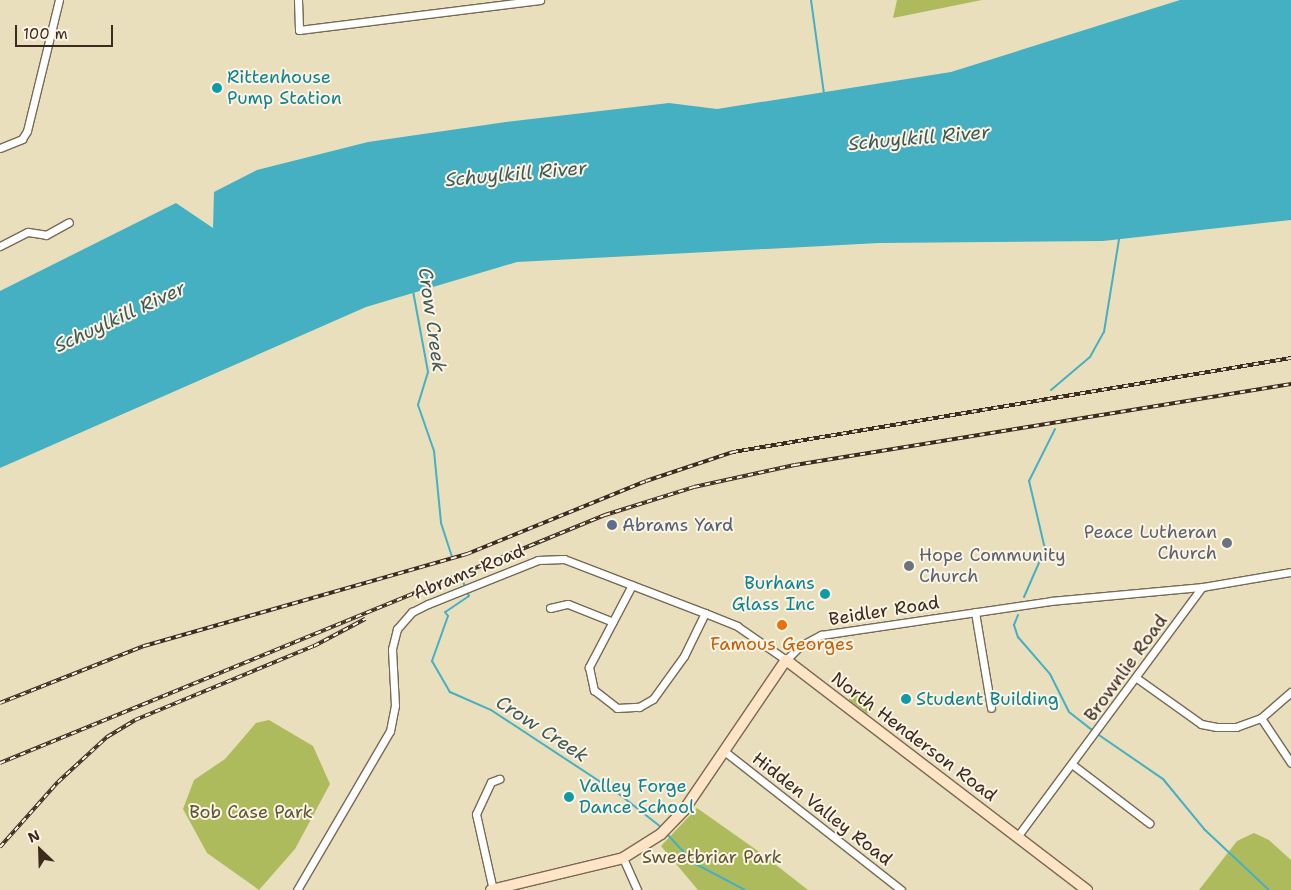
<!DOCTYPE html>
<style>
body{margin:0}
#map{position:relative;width:1291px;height:890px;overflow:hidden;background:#e9dfbc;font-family:"Shantell Sans",sans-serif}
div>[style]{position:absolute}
.green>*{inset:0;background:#aebb5d}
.water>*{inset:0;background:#44b0c2}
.stream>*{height:2px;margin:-1px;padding:0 1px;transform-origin:1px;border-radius:1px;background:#44b0c2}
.roads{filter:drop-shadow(1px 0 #786955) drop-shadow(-1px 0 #786955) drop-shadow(0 1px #786955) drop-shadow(0 -1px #786955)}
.street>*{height:7px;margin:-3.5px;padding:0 3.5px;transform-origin:3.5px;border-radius:3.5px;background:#fff}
.secondary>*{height:10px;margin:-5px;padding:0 5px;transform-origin:5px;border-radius:5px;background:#ffe4c6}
.rail>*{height:4px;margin-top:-2px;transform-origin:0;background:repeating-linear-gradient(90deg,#fcf5e5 0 5.5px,#3b2a1e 0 11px);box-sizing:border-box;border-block:1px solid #3b2a1e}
.dots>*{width:14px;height:14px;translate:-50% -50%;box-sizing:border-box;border:2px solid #fcf5e5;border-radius:50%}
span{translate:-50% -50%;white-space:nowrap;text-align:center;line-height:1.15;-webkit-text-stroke:4px #fcf5e5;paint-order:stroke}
.culture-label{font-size:18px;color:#0d838f}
.left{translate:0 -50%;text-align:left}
.right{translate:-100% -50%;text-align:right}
.service-label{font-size:18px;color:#4e5e75}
.worship-label{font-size:18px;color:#5b616d}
.street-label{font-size:18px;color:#3b2a1e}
.food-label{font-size:18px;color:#c56008}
.park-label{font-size:18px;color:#5e5631}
.water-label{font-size:19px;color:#3e5957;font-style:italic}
.north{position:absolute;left:15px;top:825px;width:50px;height:50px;-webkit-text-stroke:4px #fcf5e5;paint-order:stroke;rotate:336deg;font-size:14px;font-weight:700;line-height:20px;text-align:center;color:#3b2a1e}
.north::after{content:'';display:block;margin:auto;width:18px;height:22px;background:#3b2a1e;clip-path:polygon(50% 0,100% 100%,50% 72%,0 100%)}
.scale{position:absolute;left:15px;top:25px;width:98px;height:22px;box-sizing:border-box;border:2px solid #3b2a1e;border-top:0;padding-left:6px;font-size:15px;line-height:18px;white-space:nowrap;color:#3b2a1e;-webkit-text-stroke:4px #fcf5e5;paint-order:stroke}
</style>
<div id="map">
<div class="green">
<i style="clip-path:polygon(897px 0,982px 0,893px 18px)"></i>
<i style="clip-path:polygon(850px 687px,876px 703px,867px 714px,849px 700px)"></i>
<i style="clip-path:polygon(269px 720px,313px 746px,330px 784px,295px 849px,259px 890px,207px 853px,183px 809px,194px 780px,225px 759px,256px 723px)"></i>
<i style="clip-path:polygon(697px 808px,758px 851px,808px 890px,698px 890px,661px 846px)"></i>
<i style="clip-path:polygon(1254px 833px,1269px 840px,1291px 860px,1291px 890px,1199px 890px,1237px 841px)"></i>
</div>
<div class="water">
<i style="clip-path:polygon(1180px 0,1291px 0,1291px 220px,1103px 241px,879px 243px,517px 262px,366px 307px,0 468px,0 291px,176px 203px,213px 228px,214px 192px,257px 170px,368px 142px,506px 122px,669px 103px,717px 109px,951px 72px)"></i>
</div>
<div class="stream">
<i style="left:811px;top:0;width:95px;rotate:82.1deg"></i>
<i style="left:413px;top:291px;width:82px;rotate:79.5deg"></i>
<i style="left:428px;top:372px;width:34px;rotate:107deg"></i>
<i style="left:418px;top:405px;width:49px;rotate:70.8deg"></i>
<i style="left:434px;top:451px;width:72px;rotate:84.4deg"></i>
<i style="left:441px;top:523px;width:35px;rotate:72deg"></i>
<i style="left:1051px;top:390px;width:51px;rotate:-40.2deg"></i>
<i style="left:1090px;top:357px;width:29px;rotate:-61deg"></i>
<i style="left:1104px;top:332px;width:94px;rotate:-80.8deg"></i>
<i style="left:463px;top:581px;width:6px;rotate:72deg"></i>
<i style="left:467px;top:592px;width:4px;rotate:63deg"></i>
<i style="left:469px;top:596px;width:29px;rotate:146deg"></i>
<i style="left:445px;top:612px;width:5px;rotate:53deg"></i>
<i style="left:448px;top:616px;width:48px;rotate:109.6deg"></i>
<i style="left:432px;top:661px;width:36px;rotate:60deg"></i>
<i style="left:450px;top:692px;width:45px;rotate:23.7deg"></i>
<i style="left:491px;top:710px;width:153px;rotate:33.3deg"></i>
<i style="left:619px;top:794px;width:55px;rotate:38.3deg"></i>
<i style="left:1024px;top:597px;width:52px;rotate:-66.4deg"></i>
<i style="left:1045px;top:549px;width:70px;rotate:-103.2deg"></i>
<i style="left:1029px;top:481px;width:58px;rotate:-63.4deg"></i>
<i style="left:1018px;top:615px;width:11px;rotate:112deg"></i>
<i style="left:1014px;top:625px;width:13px;rotate:72deg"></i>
<i style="left:1018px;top:637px;width:49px;rotate:49.1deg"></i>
<i style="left:1050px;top:674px;width:42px;rotate:63.4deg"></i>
<i style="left:1069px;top:712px;width:29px;rotate:38deg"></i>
<i style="left:1096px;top:733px;width:81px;rotate:34.5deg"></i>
<i style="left:1163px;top:779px;width:65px;rotate:50.6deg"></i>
<i style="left:1204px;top:829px;width:89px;rotate:43.2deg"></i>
<i style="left:667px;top:834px;width:40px;rotate:47deg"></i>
<i style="left:694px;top:863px;width:58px;rotate:27.9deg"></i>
</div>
<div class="roads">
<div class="street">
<i style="left:298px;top:0;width:30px;rotate:88deg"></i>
<i style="left:299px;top:30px;width:243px;rotate:-7.1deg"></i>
<i style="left:0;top:148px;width:24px;rotate:-22deg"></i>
<i style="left:22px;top:139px;width:9px;rotate:-58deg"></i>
<i style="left:27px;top:131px;width:135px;rotate:-76.3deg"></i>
<i style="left:0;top:246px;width:31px;rotate:-27deg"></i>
<i style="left:28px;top:232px;width:18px;rotate:9deg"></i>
<i style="left:46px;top:235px;width:26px;rotate:-29deg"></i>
<i style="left:632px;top:585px;width:93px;rotate:117.7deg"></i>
<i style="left:589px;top:667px;width:24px;rotate:78deg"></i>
<i style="left:594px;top:690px;width:29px;rotate:38deg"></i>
<i style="left:617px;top:708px;width:22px;rotate:-3deg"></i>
<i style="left:639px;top:707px;width:16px;rotate:-30deg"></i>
<i style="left:653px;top:699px;width:53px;rotate:-54.2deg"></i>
<i style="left:684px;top:656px;width:48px;rotate:-64deg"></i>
<i style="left:550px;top:608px;width:18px;rotate:-13deg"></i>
<i style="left:568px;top:604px;width:48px;rotate:21.8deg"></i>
<i style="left:975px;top:612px;width:97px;rotate:80.5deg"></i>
<i style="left:1138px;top:679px;width:77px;rotate:35.5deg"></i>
<i style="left:1201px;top:724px;width:16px;rotate:11deg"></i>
<i style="left:1217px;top:727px;width:19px"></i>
<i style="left:1236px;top:727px;width:27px;rotate:-20deg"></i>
<i style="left:1261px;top:718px;width:40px;rotate:-41deg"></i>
<i style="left:1261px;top:718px;width:54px;rotate:56.3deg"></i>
<i style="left:724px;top:751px;width:225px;rotate:38.1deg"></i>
<i style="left:1073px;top:765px;width:96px;rotate:37.3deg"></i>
<i style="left:1017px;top:837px;width:311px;rotate:-53.5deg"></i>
<i style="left:1202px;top:587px;width:90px;rotate:-9.6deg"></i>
<i style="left:623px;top:858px;width:35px;rotate:66deg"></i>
<i style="left:297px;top:890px;width:184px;rotate:-59.7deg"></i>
<i style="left:390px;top:731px;width:26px;rotate:-79deg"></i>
<i style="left:395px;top:705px;width:56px;rotate:-93.1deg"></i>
<i style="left:392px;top:649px;width:21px;rotate:-76deg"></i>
<i style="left:397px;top:629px;width:23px;rotate:-49deg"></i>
<i style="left:412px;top:612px;width:18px;rotate:-27deg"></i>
<i style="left:428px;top:604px;width:118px;rotate:-21.8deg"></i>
<i style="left:538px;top:560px;width:26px;rotate:-2deg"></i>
<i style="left:564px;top:559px;width:151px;rotate:21deg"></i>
<i style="left:705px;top:613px;width:35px;rotate:22deg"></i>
<i style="left:737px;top:626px;width:60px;rotate:34.8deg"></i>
<i style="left:786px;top:660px;width:20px;rotate:-45deg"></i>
<i style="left:800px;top:646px;width:24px;rotate:-28deg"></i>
<i style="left:821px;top:635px;width:232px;rotate:-8.4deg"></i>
<i style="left:1051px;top:601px;width:152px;rotate:-5.3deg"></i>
<i style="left:493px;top:890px;width:78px;rotate:-102.6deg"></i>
<i style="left:476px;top:814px;width:35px;rotate:-65deg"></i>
<i style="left:491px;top:782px;width:9px;rotate:-21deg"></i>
</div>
<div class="secondary">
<i style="left:491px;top:890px;width:136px;rotate:-13.6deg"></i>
<i style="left:623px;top:858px;width:45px;rotate:-32.3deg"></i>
<i style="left:661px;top:834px;width:33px;rotate:-46deg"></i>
<i style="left:684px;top:810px;width:181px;rotate:-55.8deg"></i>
<i style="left:786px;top:660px;width:379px;rotate:37.4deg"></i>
</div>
</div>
<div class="rail">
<i style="left:0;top:703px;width:155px;rotate:-21.6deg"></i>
<i style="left:144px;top:646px;width:336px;rotate:-15.9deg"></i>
<i style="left:467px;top:554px;width:193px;rotate:-22.2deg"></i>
<i style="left:646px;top:481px;width:92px;rotate:-18.4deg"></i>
<i style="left:733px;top:452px;width:566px;rotate:-9.56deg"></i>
<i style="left:0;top:763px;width:654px;rotate:-22.29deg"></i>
<i style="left:605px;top:515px;width:93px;rotate:-17.5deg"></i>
<i style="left:694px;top:487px;width:103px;rotate:-12.3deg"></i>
<i style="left:795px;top:465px;width:503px;rotate:-9.27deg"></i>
<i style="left:0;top:847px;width:87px;rotate:-48.3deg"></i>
<i style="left:58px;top:782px;width:67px;rotate:-42.6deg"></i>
<i style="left:107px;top:737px;width:33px;rotate:-31deg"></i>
<i style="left:135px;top:720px;width:194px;rotate:-22.5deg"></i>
<i style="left:314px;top:646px;width:58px;rotate:-27.9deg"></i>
</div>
<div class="dots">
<i style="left:217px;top:88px;background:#0f9aa8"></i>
<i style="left:612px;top:525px;background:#5c6f8a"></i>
<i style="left:1227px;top:543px;background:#6b7280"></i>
<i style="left:909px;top:566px;background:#6b7280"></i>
<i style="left:825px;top:594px;background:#0f9aa8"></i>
<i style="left:782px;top:625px;background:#e8710a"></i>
<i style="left:906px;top:699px;background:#0f9aa8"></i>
<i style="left:569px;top:797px;background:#0f9aa8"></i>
</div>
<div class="culture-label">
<span class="left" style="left:227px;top:88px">Rittenhouse<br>Pump Station</span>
<span class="right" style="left:815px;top:594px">Burhans<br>Glass Inc</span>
<span class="left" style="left:916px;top:699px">Student Building</span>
<span class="left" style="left:579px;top:797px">Valley Forge<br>Dance School</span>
</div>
<div class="service-label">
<span class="left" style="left:622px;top:525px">Abrams Yard</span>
</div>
<div class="worship-label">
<span class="right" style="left:1217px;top:543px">Peace Lutheran<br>Church</span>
<span class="left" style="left:919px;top:566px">Hope Community<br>Church</span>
</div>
<div class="street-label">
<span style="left:469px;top:572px;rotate:-22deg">Abrams Road</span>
<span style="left:884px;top:611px;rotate:-9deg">Beidler Road</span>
<span style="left:1126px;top:668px;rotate:-54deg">Brownlie Road</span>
<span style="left:914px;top:737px;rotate:37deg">North Henderson Road</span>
<span style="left:822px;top:809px;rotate:38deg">Hidden Valley Road</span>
</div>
<div class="food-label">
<span style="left:782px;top:644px">Famous Georges</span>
</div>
<div class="park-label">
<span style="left:251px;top:812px">Bob Case Park</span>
<span style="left:712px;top:857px">Sweetbriar Park</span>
</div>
<div class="water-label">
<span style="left:919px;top:138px;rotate:-5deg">Schuylkill River</span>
<span style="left:516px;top:174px;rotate:-5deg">Schuylkill River</span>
<span style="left:120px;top:317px;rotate:-25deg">Schuylkill River</span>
<span style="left:432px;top:320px;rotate:82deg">Crow Creek</span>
<span style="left:542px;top:729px;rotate:33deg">Crow Creek</span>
</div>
<div class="north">N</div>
<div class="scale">100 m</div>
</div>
